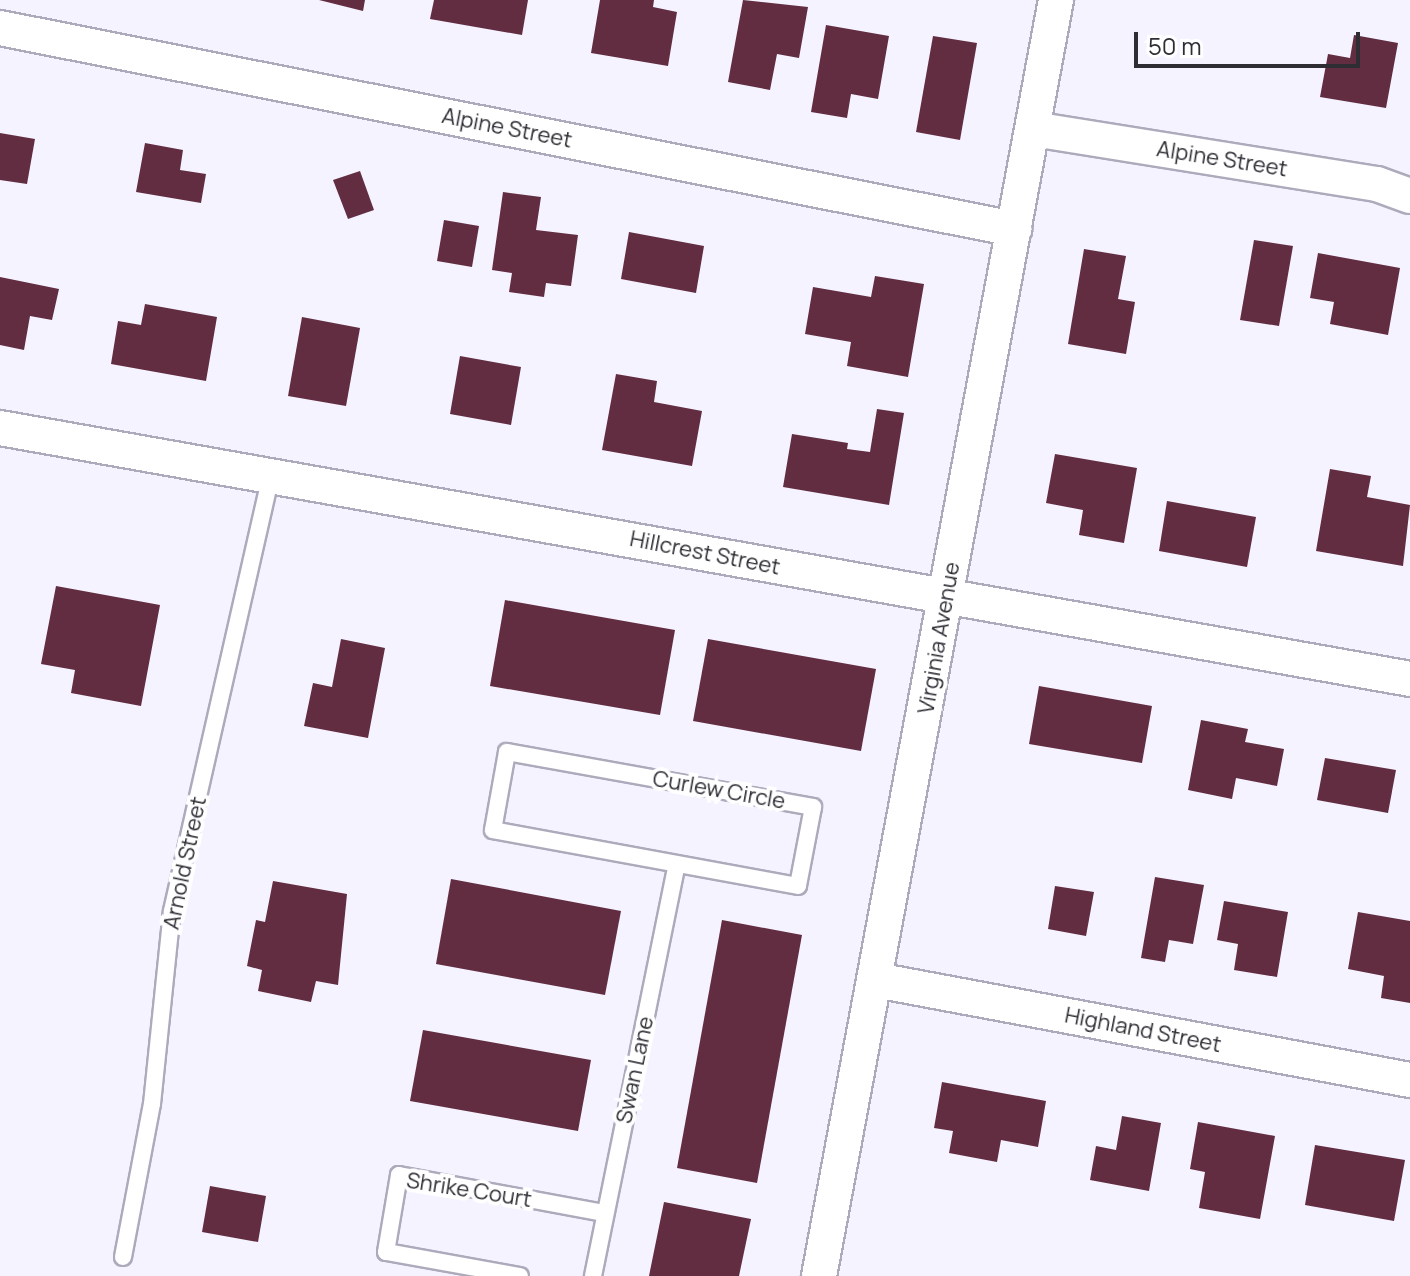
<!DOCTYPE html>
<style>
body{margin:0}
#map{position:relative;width:1410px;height:1276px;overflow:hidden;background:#f5f3ff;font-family:Manrope,sans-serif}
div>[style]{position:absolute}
.building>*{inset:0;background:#622d41}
.roads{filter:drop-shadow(2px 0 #adaabc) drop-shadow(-2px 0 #adaabc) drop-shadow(0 2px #adaabc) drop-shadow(0 -2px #adaabc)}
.lane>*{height:16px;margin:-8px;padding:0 8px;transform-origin:8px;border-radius:8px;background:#fff}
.street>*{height:34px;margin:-17px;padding:0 17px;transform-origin:17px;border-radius:17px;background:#fff}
span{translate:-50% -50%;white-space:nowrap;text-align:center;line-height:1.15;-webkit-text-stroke:8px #fff;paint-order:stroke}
.street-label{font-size:22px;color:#2e2d34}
.scale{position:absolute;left:1134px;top:32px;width:226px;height:36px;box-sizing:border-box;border:4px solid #2e2d34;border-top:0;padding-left:10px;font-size:24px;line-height:28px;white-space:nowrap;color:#2e2d34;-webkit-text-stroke:6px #fff;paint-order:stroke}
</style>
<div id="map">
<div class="building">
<i style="clip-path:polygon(319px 0,365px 0,363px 11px)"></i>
<i style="clip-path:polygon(434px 0,528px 0,522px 35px,430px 19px)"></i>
<i style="clip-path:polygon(600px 0,654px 0,653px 7px,677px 12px,668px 66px,591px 53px)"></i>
<i style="clip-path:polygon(743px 0,808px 7px,799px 58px,777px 54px,770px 90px,728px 82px)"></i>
<i style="clip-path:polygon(826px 25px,889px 36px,878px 99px,851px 94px,847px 118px,811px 112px)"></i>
<i style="clip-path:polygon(1354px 35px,1398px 43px,1386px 108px,1320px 97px,1328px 54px,1350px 58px)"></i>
<i style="clip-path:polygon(933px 36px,977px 43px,960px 140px,916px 132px)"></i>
<i style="clip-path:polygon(0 133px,35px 139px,27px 184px,0 180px)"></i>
<i style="clip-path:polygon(145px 143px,183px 150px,180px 170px,206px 174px,201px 203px,136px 192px)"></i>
<i style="clip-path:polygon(360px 171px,374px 210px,348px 219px,333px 180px)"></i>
<i style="clip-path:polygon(503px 192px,541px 197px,536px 230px,578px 235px,571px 286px,546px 283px,544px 297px,509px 292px,512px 273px,492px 270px)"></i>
<i style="clip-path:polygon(444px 220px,479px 226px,472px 267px,437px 261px)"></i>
<i style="clip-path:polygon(629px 232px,704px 246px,696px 293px,621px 279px)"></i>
<i style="clip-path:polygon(1254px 240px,1293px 246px,1279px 326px,1240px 320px)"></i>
<i style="clip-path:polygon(1084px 249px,1126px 256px,1118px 299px,1135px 302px,1126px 354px,1068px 344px)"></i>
<i style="clip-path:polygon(1318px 253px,1400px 268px,1388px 335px,1330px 324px,1334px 302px,1310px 298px)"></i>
<i style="clip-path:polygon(875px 276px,924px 284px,908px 377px,847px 366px,851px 342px,805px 334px,813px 287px,871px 297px)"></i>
<i style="clip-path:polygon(0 277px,59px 289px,52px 320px,30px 316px,24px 350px,0 345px)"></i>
<i style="clip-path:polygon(145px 304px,217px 317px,206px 381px,111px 364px,118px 321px,141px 325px)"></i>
<i style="clip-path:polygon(302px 317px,360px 328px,346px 406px,288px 396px)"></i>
<i style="clip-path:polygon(460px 356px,521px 367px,511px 425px,450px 414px)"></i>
<i style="clip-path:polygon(616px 374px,657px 381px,654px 402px,702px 411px,692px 466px,602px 450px)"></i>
<i style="clip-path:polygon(877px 409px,904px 413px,889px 505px,783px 487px,792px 434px,848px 443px,847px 449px,870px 452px)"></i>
<i style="clip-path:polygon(1055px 454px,1137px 468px,1124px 543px,1079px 535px,1083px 510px,1046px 503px)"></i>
<i style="clip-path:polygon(1330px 469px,1371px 476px,1367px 497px,1410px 505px,1403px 566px,1316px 551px)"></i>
<i style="clip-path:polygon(1167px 501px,1256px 517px,1247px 567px,1159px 551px)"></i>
<i style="clip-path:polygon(56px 586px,160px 605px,141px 706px,71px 693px,75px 670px,41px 664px)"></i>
<i style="clip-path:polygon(505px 600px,675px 630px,660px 715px,490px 686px)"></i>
<i style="clip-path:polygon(341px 639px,385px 648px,368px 738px,304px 726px,313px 683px,332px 687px)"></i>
<i style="clip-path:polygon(708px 639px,876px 669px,861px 751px,693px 721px)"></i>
<i style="clip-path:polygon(1039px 686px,1152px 706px,1142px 763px,1029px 744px)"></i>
<i style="clip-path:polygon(1201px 720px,1248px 729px,1245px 742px,1284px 749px,1277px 786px,1236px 778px,1232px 799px,1188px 790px)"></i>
<i style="clip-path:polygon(1325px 758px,1396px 770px,1388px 813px,1317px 800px)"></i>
<i style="clip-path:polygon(1155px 877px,1204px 885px,1193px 944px,1169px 940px,1165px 962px,1141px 958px)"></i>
<i style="clip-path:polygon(451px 879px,621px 911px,605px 995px,436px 964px)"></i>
<i style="clip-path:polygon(273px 881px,347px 894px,338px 985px,316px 981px,311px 1002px,258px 991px,262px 970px,247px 966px,256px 920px,265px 922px)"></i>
<i style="clip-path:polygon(1055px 886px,1094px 892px,1086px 936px,1048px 929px)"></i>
<i style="clip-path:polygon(1224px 901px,1288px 912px,1277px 977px,1234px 970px,1238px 944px,1217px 940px)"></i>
<i style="clip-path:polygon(1358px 912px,1410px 921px,1410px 1003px,1381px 998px,1384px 976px,1348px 969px)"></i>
<i style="clip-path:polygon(722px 920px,802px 935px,757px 1183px,677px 1168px)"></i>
<i style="clip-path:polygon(423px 1030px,591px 1060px,578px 1131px,410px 1101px)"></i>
<i style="clip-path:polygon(942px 1082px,1046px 1101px,1038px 1147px,1001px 1140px,997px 1162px,949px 1153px,953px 1131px,934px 1128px)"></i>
<i style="clip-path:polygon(1122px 1116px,1161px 1123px,1149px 1191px,1090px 1180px,1096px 1146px,1116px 1150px)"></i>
<i style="clip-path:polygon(1198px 1122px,1275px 1136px,1260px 1219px,1199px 1208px,1205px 1172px,1190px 1169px)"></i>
<i style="clip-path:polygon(1315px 1145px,1405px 1160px,1394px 1221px,1305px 1205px)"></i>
<i style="clip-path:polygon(210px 1186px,266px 1196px,258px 1242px,202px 1232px)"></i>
<i style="clip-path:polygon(664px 1202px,751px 1219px,739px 1276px,649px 1276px)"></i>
</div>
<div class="roads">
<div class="lane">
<i style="left:507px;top:752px;width:311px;rotate:10.2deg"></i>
<i style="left:813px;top:807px;width:80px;rotate:100.8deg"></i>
<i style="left:798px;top:886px;width:310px;rotate:-169.6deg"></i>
<i style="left:493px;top:830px;width:79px;rotate:-79.8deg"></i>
<i style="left:123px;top:1257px;width:156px;rotate:-79.3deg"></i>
<i style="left:152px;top:1104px;width:194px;rotate:-84.1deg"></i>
<i style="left:172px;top:911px;width:448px;rotate:-77.2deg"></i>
<i style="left:520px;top:1276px;width:136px;rotate:-169.8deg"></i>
<i style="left:386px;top:1252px;width:78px;rotate:-80.4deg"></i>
<i style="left:399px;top:1175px;width:209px;rotate:10.5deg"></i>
<i style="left:593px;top:1276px;width:420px;rotate:-78.5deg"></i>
</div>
<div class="street">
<i style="left:0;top:28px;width:1034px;rotate:11.21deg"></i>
<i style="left:1033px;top:129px;width:348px;rotate:9.1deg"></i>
<i style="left:1377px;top:184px;width:35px;rotate:20deg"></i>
<i style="left:0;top:428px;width:1432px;rotate:10.09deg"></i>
<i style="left:876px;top:980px;width:543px;rotate:10.61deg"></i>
<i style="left:819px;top:1276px;width:1298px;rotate:-79.48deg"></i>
</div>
</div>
<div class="street-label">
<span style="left:507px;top:128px;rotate:11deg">Alpine Street</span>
<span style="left:1222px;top:159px;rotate:9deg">Alpine Street</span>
<span style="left:705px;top:553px;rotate:11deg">Hillcrest Street</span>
<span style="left:939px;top:638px;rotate:-80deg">Virginia Avenue</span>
<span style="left:719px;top:790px;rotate:10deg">Curlew Circle</span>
<span style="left:185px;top:863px;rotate:-78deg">Arnold Street</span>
<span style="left:1143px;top:1030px;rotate:11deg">Highland Street</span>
<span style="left:635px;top:1070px;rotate:-78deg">Swan Lane</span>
<span style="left:469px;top:1190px;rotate:9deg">Shrike Court</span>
</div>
<div class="scale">50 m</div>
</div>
